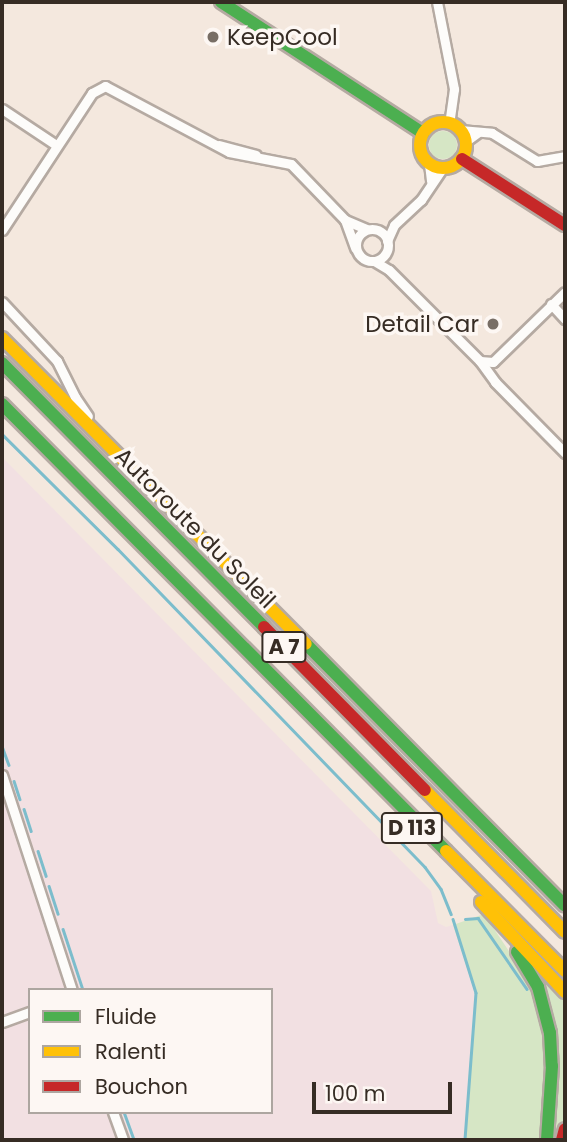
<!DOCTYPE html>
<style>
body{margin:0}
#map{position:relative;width:567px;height:1142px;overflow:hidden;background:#f4e8de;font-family:Poppins,sans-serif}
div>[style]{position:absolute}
.industrial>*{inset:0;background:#f2e0e2}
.green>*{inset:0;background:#d6e6c5}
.round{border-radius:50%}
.stream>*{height:2.5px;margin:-1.25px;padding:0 1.25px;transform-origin:1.25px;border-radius:1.25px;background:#7cbdcc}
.roads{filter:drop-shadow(2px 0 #b5aaa2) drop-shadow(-2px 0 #b5aaa2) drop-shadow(0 2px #b5aaa2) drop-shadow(0 -2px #b5aaa2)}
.street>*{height:9px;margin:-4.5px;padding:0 4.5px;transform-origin:4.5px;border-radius:4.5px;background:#fdfcfa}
.street>.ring{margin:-4.5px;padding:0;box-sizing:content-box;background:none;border:9px solid #fdfcfa;border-radius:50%}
.fast>*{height:12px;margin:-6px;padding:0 6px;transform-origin:6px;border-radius:6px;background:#4caf50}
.slow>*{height:12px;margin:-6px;padding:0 6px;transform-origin:6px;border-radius:6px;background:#ffc107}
.slow>.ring{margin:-6px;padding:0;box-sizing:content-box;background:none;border:12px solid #ffc107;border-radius:50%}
.jam>*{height:12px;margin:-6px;padding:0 6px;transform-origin:6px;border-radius:6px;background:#c62828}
.dots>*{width:19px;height:19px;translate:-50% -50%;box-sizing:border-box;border:4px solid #fdf7f3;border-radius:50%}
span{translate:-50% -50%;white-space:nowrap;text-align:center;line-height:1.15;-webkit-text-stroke:7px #fdf7f3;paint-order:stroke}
.shield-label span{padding:2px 5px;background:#fdf7f3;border:2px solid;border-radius:5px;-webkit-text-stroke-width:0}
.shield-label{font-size:21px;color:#362c24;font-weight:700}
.poi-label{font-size:23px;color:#362c24}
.left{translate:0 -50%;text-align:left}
.right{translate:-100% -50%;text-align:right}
.street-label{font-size:23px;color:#362c24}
.frame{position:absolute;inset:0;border:4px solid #362c24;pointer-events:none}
.legend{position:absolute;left:28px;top:988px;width:245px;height:126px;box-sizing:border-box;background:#fdf7f3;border:2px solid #ada6a0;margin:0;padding:9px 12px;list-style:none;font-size:21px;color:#362c24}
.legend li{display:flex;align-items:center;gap:14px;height:35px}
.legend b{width:35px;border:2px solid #ada6a0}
.scale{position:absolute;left:312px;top:1082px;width:140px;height:32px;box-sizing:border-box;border:4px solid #362c24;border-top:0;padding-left:9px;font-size:21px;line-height:24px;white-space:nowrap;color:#362c24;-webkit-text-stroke:5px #fdf7f3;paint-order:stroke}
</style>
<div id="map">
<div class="industrial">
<i style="clip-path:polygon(evenodd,2px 457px,431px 891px,438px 923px,446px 927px,453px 925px,475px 993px,464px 1140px,2px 1140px,2px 457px,30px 990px,271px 990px,271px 1112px,30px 1112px,30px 990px)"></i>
</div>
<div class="green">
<i class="round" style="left:429px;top:131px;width:28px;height:28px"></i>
<i style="clip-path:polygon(484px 914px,525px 975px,545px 1031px,542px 1140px,464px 1140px,475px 993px,453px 925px)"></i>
<i style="clip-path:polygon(533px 968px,565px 1002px,565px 1119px,556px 1140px,556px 1069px)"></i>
</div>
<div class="stream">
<i style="left:2px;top:434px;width:163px;rotate:44.8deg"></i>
<i style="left:118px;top:549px;width:442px;rotate:46deg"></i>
<i style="left:425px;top:867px;width:27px;rotate:54deg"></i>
<i style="left:441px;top:889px;width:27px;rotate:68deg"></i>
<i style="left:2px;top:746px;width:20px;rotate:70deg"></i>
<i style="left:14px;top:781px;width:19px;rotate:72deg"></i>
<i style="left:24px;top:809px;width:23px;rotate:72deg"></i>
<i style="left:38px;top:851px;width:26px;rotate:72deg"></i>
<i style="left:49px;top:886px;width:29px;rotate:72deg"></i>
<i style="left:453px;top:919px;width:77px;rotate:72.7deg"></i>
<i style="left:476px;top:993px;width:147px;rotate:94.3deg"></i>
<i style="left:465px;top:919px;width:13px;rotate:-4deg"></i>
<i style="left:478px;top:918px;width:86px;rotate:55.4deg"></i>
<i style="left:63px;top:929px;width:64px;rotate:71.8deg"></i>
<i style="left:124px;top:1112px;width:30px;rotate:70deg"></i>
</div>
<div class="roads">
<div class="street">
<i style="left:437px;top:2px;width:89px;rotate:78.9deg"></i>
<i style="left:454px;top:89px;width:34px;rotate:98deg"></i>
<i style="left:2px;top:109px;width:65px;rotate:33.7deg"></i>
<i style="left:460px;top:130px;width:32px;rotate:5deg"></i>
<i style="left:492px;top:133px;width:53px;rotate:31.9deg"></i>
<i style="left:537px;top:161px;width:28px;rotate:-10deg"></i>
<i style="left:466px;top:141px;width:14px;rotate:-36deg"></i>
<i style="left:219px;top:145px;width:38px;rotate:15deg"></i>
<i style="left:429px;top:164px;width:17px;rotate:83deg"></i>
<i style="left:345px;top:220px;width:30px;rotate:70deg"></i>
<i class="ring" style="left:356px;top:229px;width:23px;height:23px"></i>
<i style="left:2px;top:230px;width:164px;rotate:-56.7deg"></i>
<i style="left:92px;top:93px;width:15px;rotate:-28deg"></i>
<i style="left:105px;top:86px;width:140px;rotate:28deg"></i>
<i style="left:229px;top:152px;width:63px;rotate:11deg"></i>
<i style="left:291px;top:164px;width:78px;rotate:46deg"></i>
<i style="left:345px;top:220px;width:23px;rotate:23deg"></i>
<i style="left:387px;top:241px;width:17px;rotate:-66deg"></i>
<i style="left:394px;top:225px;width:37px;rotate:-43deg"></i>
<i style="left:421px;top:200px;width:37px;rotate:-56deg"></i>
<i style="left:374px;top:261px;width:17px;rotate:31deg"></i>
<i style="left:389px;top:270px;width:129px;rotate:45deg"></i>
<i style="left:480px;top:361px;width:26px;rotate:54deg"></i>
<i style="left:495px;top:382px;width:100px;rotate:45.4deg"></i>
<i style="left:2px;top:302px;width:81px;rotate:47deg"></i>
<i style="left:57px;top:361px;width:40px;rotate:63.4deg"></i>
<i style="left:75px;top:397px;width:23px;rotate:56deg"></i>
<i style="left:551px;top:304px;width:21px;rotate:47deg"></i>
<i style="left:480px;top:361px;width:13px;rotate:4deg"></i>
<i style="left:493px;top:362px;width:100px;rotate:-44.2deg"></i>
<i style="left:2px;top:775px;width:226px;rotate:72deg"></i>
<i style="left:2px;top:1022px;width:30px;rotate:-20deg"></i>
<i style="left:113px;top:1112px;width:30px;rotate:70deg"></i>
</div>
<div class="fast">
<i style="left:221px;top:2px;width:241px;rotate:33deg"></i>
<i style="left:2px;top:363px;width:372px;rotate:45.2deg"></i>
<i style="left:2px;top:404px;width:630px;rotate:45.19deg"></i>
<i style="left:306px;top:644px;width:368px;rotate:45.3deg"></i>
<i style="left:517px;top:952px;width:41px;rotate:59deg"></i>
<i style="left:538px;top:987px;width:48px;rotate:75.4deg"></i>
<i style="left:550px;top:1033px;width:33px;rotate:87deg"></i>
<i style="left:552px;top:1066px;width:74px;rotate:93.9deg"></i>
</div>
<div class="slow">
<i class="ring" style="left:420px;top:122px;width:34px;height:34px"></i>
<i style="left:2px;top:338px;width:431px;rotate:45.2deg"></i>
<i style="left:425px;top:790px;width:199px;rotate:45.4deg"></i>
<i style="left:446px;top:851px;width:169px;rotate:45.2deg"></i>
<i style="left:481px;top:902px;width:123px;rotate:47deg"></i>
</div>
<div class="jam">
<i style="left:462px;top:159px;width:122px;rotate:32.7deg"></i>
<i style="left:264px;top:627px;width:229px;rotate:45.4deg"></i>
<i style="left:562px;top:1140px;width:11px;rotate:-75deg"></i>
</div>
</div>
<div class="dots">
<i style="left:213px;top:37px;background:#786e65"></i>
<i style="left:493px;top:324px;background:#786e65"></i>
</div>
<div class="shield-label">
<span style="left:284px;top:647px">A 7</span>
<span style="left:412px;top:828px">D 113</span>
</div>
<div class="poi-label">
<span class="left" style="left:227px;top:37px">KeepCool</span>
<span class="right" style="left:479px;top:324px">Detail Car</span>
</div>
<div class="street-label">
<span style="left:195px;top:528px;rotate:45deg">Autoroute du Soleil</span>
</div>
<div class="frame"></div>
<ul class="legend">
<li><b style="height:9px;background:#4caf50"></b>Fluide</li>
<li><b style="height:9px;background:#ffc107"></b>Ralenti</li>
<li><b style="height:9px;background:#c62828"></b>Bouchon</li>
</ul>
<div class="scale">100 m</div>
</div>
